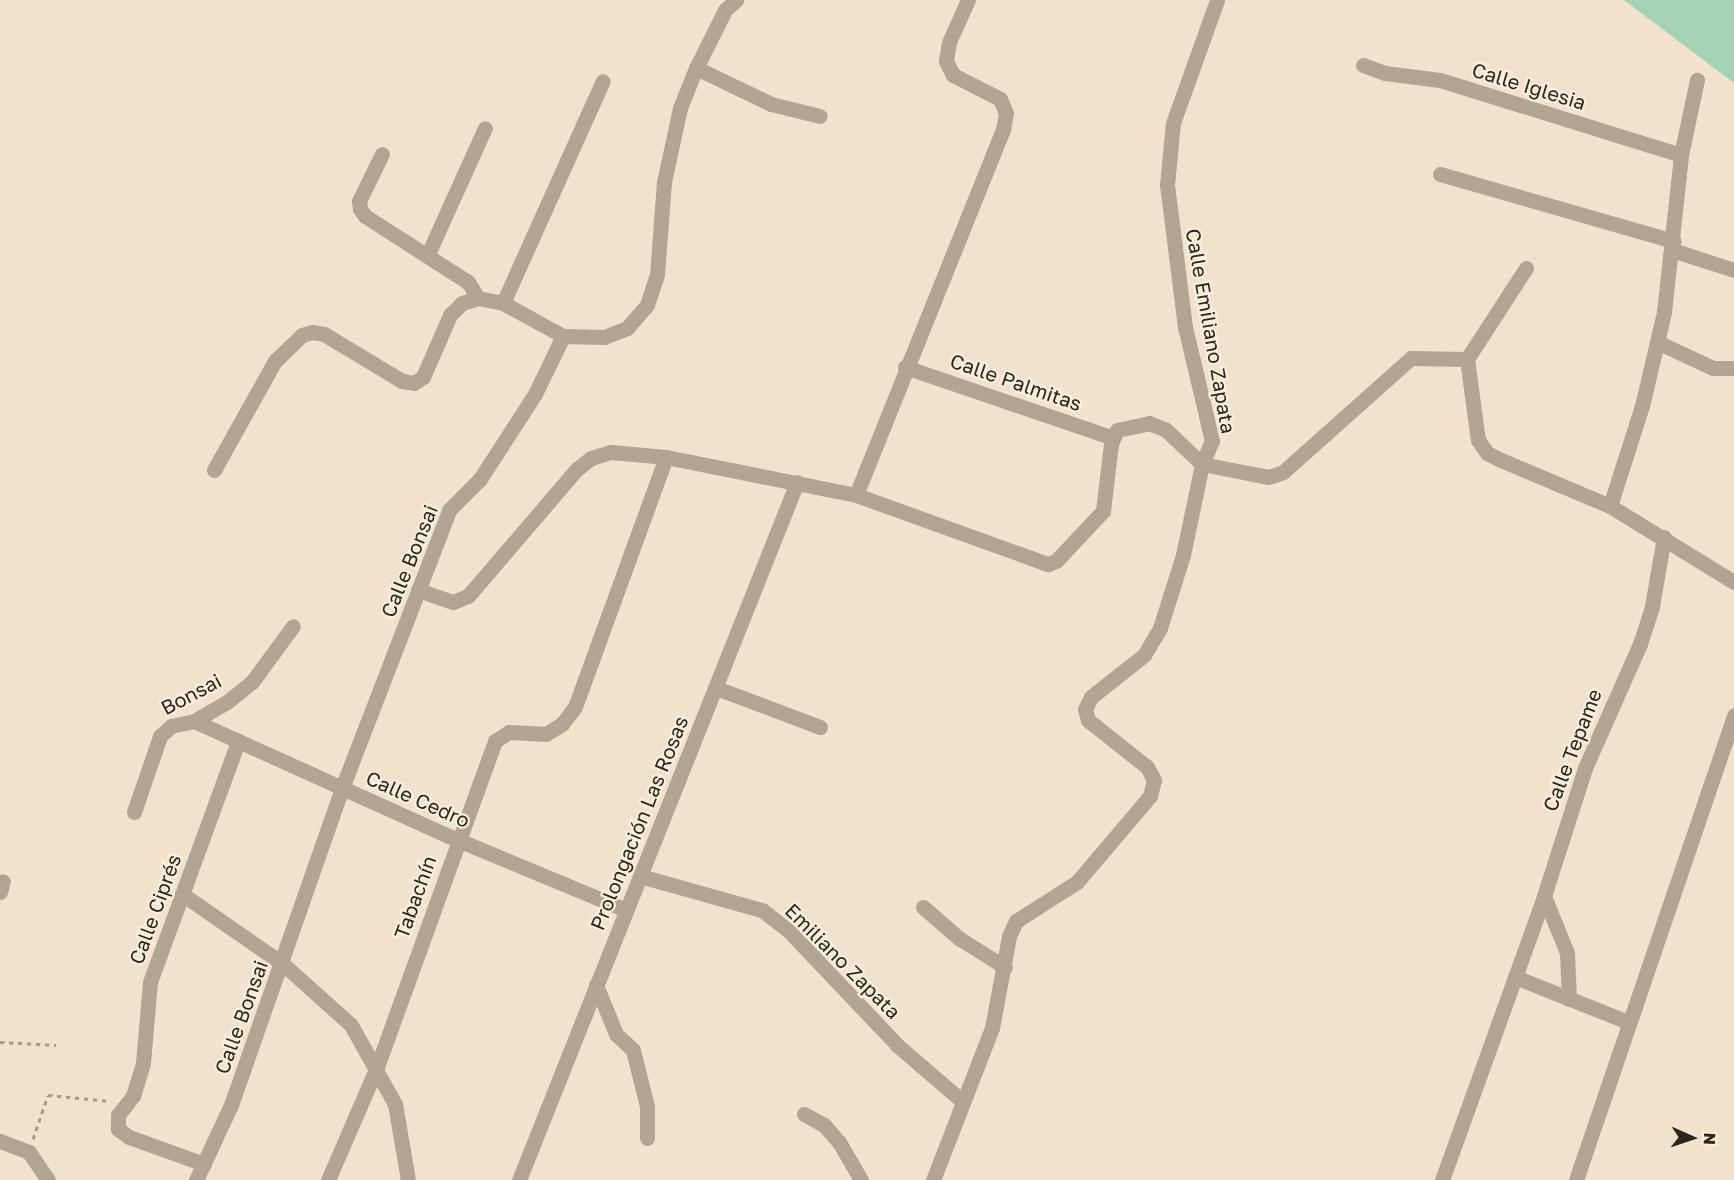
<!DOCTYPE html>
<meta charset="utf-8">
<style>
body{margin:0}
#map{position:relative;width:1734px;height:1180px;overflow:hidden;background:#f2e2cb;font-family:"Golos Text",sans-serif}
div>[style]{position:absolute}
.green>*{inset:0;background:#a3d2b5}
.path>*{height:3px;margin-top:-1.5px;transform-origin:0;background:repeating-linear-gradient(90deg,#a79a89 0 4.5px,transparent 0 9px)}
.minor>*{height:15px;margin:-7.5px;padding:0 7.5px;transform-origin:7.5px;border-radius:7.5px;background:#b1a591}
span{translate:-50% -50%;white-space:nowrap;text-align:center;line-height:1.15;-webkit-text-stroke:4.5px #fcefdd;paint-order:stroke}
.street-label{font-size:20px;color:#2b251c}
.north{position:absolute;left:1662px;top:1108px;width:60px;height:60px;-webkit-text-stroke:4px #fcefdd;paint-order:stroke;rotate:93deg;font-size:16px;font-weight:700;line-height:24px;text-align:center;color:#2b251c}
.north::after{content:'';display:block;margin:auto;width:21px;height:27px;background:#2b251c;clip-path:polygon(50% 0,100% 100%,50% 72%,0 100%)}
</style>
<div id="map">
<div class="green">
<i style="clip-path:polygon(1624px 0,1734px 0,1734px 83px)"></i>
</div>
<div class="path">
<i style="left:0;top:1042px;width:56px;rotate:3.1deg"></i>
<i style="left:33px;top:1139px;width:46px;rotate:-71.2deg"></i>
<i style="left:48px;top:1095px;width:62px;rotate:5.5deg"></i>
</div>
<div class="minor">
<i style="left:1363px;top:65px;width:23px;rotate:20deg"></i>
<i style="left:1385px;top:73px;width:55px;rotate:7.3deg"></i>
<i style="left:1440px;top:80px;width:252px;rotate:17.3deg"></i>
<i style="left:696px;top:68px;width:83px;rotate:25.6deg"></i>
<i style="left:771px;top:104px;width:50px;rotate:13.8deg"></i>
<i style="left:382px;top:154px;width:52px;rotate:116.1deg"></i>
<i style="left:359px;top:201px;width:8px;rotate:83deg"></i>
<i style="left:360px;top:209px;width:9px;rotate:54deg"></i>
<i style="left:365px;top:216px;width:122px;rotate:32.7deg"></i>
<i style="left:468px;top:282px;width:19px;rotate:58deg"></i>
<i style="left:1440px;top:174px;width:243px;rotate:16deg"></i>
<i style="left:1672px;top:250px;width:65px;rotate:17.9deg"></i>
<i style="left:428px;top:254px;width:138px;rotate:-65.7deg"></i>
<i style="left:1526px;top:268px;width:108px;rotate:123deg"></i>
<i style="left:1467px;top:359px;width:82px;rotate:82.3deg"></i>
<i style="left:1478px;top:440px;width:16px;rotate:55deg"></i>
<i style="left:1487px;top:453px;width:16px;rotate:27deg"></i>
<i style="left:1501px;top:460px;width:118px;rotate:22.9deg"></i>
<i style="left:1610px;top:506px;width:145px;rotate:31.5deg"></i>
<i style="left:503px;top:303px;width:243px;rotate:-65.8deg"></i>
<i style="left:1657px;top:342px;width:62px;rotate:24.9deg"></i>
<i style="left:1713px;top:368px;width:21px"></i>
<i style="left:905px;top:367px;width:220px;rotate:18.8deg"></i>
<i style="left:214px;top:470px;width:125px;rotate:-60.8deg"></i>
<i style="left:275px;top:361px;width:37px;rotate:-44deg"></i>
<i style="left:302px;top:335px;width:10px;rotate:-17deg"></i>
<i style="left:312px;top:332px;width:12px;rotate:9deg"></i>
<i style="left:324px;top:334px;width:91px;rotate:31.1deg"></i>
<i style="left:402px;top:381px;width:12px;rotate:9deg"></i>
<i style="left:414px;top:383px;width:11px;rotate:-34deg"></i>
<i style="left:423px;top:377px;width:68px;rotate:-66.5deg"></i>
<i style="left:450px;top:315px;width:17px;rotate:-45deg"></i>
<i style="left:462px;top:303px;width:17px;rotate:-17deg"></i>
<i style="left:478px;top:298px;width:25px;rotate:11deg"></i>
<i style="left:503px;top:303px;width:68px;rotate:28.8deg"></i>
<i style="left:563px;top:336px;width:41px;rotate:1.4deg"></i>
<i style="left:604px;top:337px;width:25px;rotate:-21deg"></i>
<i style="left:627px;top:328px;width:30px;rotate:-49deg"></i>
<i style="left:647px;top:305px;width:32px;rotate:-72deg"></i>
<i style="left:657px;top:275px;width:93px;rotate:-85.7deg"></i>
<i style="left:664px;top:182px;width:76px;rotate:-77.8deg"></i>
<i style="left:680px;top:108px;width:43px;rotate:-68.2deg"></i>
<i style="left:696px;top:68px;width:65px;rotate:-63.4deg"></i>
<i style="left:725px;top:10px;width:15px;rotate:-42deg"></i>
<i style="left:856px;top:495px;width:393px;rotate:-68.1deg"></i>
<i style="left:1003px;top:130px;width:17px;rotate:-80deg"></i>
<i style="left:1006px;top:113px;width:15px;rotate:-113deg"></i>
<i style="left:1000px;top:99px;width:53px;rotate:-152.9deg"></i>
<i style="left:953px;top:75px;width:16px;rotate:-117deg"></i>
<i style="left:946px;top:61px;width:19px;rotate:-81deg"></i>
<i style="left:949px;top:42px;width:46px;rotate:-65.7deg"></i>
<i style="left:1610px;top:506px;width:105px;rotate:-72.3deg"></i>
<i style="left:1642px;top:406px;width:97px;rotate:-76.8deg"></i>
<i style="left:1664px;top:312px;width:158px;rotate:-83.8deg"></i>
<i style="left:1681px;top:155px;width:77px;rotate:-78deg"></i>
<i style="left:418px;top:590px;width:37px;rotate:19deg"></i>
<i style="left:453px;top:602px;width:16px;rotate:-22deg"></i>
<i style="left:468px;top:596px;width:167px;rotate:-49.4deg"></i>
<i style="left:577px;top:469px;width:18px;rotate:-38deg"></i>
<i style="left:591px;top:458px;width:21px;rotate:-17deg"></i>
<i style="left:611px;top:452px;width:55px;rotate:5.2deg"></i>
<i style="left:666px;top:457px;width:194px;rotate:11.3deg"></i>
<i style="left:856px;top:495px;width:204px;rotate:19.8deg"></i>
<i style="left:1048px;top:564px;width:9px;rotate:-21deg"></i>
<i style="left:1056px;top:561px;width:69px;rotate:-46.8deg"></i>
<i style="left:1103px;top:511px;width:67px;rotate:-83.2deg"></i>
<i style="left:1111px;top:444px;width:15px;rotate:-67deg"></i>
<i style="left:1117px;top:430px;width:33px;rotate:-12deg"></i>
<i style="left:1149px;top:423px;width:18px;rotate:22deg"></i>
<i style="left:1166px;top:430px;width:50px;rotate:43.4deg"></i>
<i style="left:1202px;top:464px;width:67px;rotate:11.1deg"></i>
<i style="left:1268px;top:477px;width:16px;rotate:-18deg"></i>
<i style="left:1283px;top:472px;width:171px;rotate:-41.7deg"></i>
<i style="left:1411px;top:358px;width:56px;rotate:1deg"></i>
<i style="left:716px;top:688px;width:111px;rotate:20.6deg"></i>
<i style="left:194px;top:721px;width:290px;rotate:24.3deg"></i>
<i style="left:458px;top:840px;width:182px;rotate:22.6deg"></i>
<i style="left:134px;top:812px;width:80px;rotate:-71.1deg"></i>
<i style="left:160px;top:736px;width:15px;rotate:-42deg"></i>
<i style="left:171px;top:726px;width:24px;rotate:-12deg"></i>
<i style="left:194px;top:721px;width:38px;rotate:-30deg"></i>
<i style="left:227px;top:702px;width:32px;rotate:-39deg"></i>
<i style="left:252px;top:682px;width:69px;rotate:-53.8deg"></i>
<i style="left:640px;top:876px;width:127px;rotate:15.6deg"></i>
<i style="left:762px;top:910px;width:34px;rotate:38deg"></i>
<i style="left:789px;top:931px;width:157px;rotate:46.5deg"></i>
<i style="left:897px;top:1045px;width:86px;rotate:40.7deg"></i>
<i style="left:0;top:892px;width:11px;rotate:-75deg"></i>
<i style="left:182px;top:894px;width:123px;rotate:34.7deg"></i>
<i style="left:283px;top:964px;width:91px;rotate:41.9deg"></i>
<i style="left:351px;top:1025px;width:90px;rotate:60.9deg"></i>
<i style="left:395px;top:1104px;width:77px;rotate:80.3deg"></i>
<i style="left:1544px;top:896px;width:61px;rotate:68deg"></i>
<i style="left:1567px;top:953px;width:46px;rotate:87.5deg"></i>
<i style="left:923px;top:907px;width:49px;rotate:40.9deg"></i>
<i style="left:960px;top:939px;width:53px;rotate:31.9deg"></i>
<i style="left:1515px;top:977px;width:122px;rotate:21.7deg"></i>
<i style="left:596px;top:985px;width:53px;rotate:67.8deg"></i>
<i style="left:616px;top:1034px;width:23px;rotate:43deg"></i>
<i style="left:633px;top:1050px;width:58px;rotate:76deg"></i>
<i style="left:647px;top:1106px;width:32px;rotate:90deg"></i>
<i style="left:804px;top:1114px;width:23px;rotate:29deg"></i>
<i style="left:824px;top:1125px;width:23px;rotate:49deg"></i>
<i style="left:839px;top:1142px;width:44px;rotate:59.9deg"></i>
<i style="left:0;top:1141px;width:31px;rotate:21deg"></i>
<i style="left:29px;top:1152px;width:34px;rotate:56deg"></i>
<i style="left:204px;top:1164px;width:80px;rotate:-160.2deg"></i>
<i style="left:129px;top:1137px;width:14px;rotate:-144deg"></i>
<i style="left:118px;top:1129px;width:14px;rotate:-90deg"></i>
<i style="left:118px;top:1115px;width:24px;rotate:-52deg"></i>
<i style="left:133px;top:1096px;width:34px;rotate:-73deg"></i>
<i style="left:143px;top:1063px;width:81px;rotate:-85.1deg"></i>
<i style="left:150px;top:982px;width:257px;rotate:-69.9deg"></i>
<i style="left:196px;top:1180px;width:83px;rotate:-65deg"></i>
<i style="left:231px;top:1105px;width:336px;rotate:-70.7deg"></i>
<i style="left:342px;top:788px;width:298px;rotate:-68.9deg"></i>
<i style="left:449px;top:510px;width:44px;rotate:-45deg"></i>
<i style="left:480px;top:479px;width:101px;rotate:-57.1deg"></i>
<i style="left:535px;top:394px;width:64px;rotate:-64.2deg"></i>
<i style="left:328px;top:1180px;width:123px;rotate:-66.6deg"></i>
<i style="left:377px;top:1067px;width:347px;rotate:-70.1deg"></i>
<i style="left:495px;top:741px;width:17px;rotate:-33deg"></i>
<i style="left:509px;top:732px;width:37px;rotate:3deg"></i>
<i style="left:546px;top:734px;width:19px;rotate:-32deg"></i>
<i style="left:562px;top:724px;width:21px;rotate:-53deg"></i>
<i style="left:575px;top:707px;width:266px;rotate:-70deg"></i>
<i style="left:519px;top:1180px;width:751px;rotate:-68.28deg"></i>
<i style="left:933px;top:1180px;width:163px;rotate:-68.8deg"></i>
<i style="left:992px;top:1028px;width:94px;rotate:-79.5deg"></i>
<i style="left:1009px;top:936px;width:17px;rotate:-65deg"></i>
<i style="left:1016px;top:921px;width:72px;rotate:-32.6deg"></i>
<i style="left:1077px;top:882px;width:113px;rotate:-49.7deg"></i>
<i style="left:1150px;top:796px;width:16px;rotate:-76deg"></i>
<i style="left:1154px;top:780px;width:15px;rotate:-118deg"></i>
<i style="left:1147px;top:767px;width:75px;rotate:-141.5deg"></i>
<i style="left:1088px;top:720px;width:11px;rotate:-105deg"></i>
<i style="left:1085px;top:709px;width:13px;rotate:-63deg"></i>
<i style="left:1091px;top:697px;width:68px;rotate:-38.4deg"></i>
<i style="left:1144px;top:655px;width:31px;rotate:-59deg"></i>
<i style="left:1160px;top:628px;width:77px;rotate:-72.5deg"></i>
<i style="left:1183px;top:555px;width:93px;rotate:-78.2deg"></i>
<i style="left:1202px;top:464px;width:25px;rotate:-67deg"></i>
<i style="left:1212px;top:441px;width:117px;rotate:-103.3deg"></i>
<i style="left:1185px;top:327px;width:143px;rotate:-97.2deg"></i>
<i style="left:1167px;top:185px;width:62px;rotate:-84.5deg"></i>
<i style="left:1173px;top:123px;width:131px;rotate:-70.3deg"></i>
<i style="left:1442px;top:1180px;width:302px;rotate:-70.2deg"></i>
<i style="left:1544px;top:896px;width:134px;rotate:-72.2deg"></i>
<i style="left:1585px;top:768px;width:136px;rotate:-66.1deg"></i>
<i style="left:1640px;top:644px;width:40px;rotate:-72deg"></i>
<i style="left:1652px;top:606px;width:70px;rotate:-80.1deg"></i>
<i style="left:1576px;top:1180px;width:491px;rotate:-71.2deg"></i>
</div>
<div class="street-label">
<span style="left:1529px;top:86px;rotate:17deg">Calle Iglesia</span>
<span style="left:1211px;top:331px;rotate:80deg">Calle Emiliano Zapata</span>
<span style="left:1016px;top:382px;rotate:19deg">Calle Palmitas</span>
<span style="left:409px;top:561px;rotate:-68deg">Calle Bonsai</span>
<span style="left:191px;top:694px;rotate:-28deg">Bonsai</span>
<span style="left:1572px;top:750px;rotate:-69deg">Calle Tepame</span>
<span style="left:418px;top:799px;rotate:24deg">Calle Cedro</span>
<span style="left:639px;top:823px;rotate:-68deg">Prolongación Las Rosas</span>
<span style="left:415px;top:897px;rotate:-70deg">Tabachín</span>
<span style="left:155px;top:909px;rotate:-70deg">Calle Ciprés</span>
<span style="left:843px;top:961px;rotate:45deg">Emiliano Zapata</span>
<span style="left:241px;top:1017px;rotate:-70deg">Calle Bonsai</span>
</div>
<div class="north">N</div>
</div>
